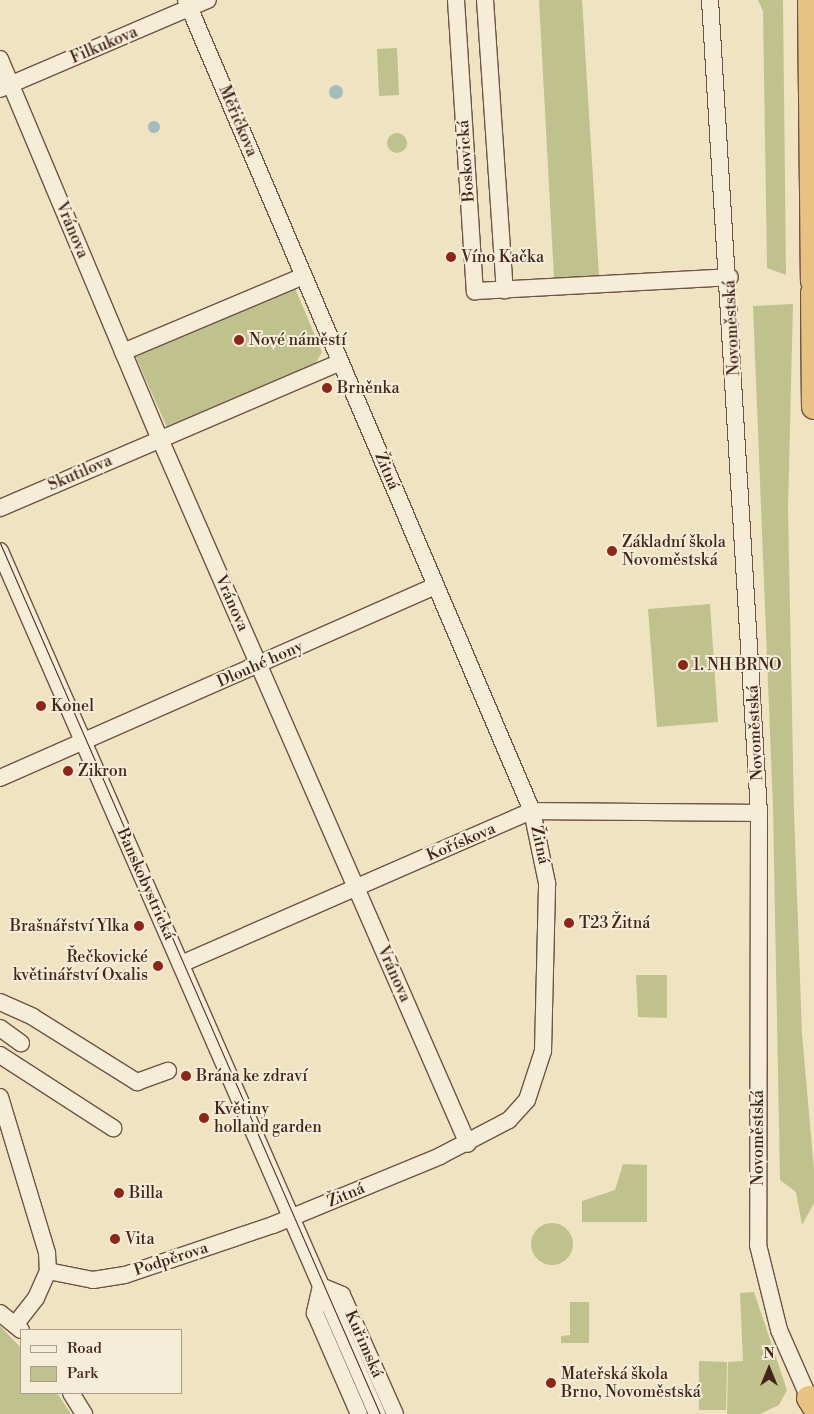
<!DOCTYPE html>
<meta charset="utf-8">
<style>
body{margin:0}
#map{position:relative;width:814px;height:1414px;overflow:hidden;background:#f0e3c1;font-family:"Libre Bodoni",serif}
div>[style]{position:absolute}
.green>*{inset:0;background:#c0c28e}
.round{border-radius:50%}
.water>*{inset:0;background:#a1bbbf}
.roads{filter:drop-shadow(1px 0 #6e5444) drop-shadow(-1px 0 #6e5444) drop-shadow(0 1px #6e5444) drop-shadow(0 -1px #6e5444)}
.minor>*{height:16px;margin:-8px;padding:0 8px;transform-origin:8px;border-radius:8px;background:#f5edd7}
.highway>*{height:24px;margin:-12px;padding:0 12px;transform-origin:12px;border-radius:12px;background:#e8c280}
.tram>*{height:1px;margin:-0.5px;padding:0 0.5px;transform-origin:0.5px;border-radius:0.5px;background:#43251a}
.dots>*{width:14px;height:14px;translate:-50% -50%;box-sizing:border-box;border:2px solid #f5edd7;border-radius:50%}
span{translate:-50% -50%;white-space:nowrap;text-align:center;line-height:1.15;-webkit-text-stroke:4px #f5edd7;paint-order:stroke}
.street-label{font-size:16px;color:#43251a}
.poi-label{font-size:16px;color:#43251a}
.left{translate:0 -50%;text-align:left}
.right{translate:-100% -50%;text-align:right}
.legend{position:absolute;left:20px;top:1329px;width:162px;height:65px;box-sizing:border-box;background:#f5edd7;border:1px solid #ae9d8b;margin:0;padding:6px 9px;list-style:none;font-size:15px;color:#43251a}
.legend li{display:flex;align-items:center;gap:10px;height:25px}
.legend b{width:25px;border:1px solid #ae9d8b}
.north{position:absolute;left:744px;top:1344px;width:50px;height:50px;-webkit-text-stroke:4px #f5edd7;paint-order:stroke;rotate:0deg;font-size:14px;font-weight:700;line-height:20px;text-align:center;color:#43251a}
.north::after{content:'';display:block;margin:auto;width:18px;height:22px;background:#43251a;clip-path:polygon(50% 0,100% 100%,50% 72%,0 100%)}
</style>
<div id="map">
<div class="green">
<i style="clip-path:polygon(539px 0,582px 0,599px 275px,554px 278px)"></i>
<i style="clip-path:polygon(758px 0,783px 0,786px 275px,767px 268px,763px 11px)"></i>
<i style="clip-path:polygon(397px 48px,399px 95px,379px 96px,377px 49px)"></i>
<i class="round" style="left:387px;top:133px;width:20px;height:20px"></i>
<i style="clip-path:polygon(294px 286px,322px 352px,313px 368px,169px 432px,134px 353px)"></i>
<i style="clip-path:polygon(793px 304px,788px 509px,794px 812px,802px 1034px,814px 1170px,814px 1203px,802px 1225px,796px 1192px,780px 1180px,773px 808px,753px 306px)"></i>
<i style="clip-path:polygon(710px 604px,718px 722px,657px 727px,648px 609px)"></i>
<i style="clip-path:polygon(636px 975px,667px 975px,667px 1018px,638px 1017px)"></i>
<i style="clip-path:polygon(623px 1164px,647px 1165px,647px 1222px,582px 1222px,582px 1201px,615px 1190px)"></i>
<i class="round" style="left:531px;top:1223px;width:42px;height:42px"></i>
<i style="clip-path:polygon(754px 1292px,787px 1390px,779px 1405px,760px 1414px,727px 1414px,728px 1362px,743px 1361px,740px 1293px)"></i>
<i style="clip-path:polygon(570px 1302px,589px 1302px,589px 1343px,561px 1343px,561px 1336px,570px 1335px)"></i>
<i style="clip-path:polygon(0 1326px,21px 1348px,21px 1393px,57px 1393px,71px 1414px,0 1414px)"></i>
<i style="clip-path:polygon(699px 1361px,727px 1362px,726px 1410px,699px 1410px)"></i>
</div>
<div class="water">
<i class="round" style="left:329px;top:85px;width:14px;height:14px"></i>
<i class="round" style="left:148px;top:121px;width:12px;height:12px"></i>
</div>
<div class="roads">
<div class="minor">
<i style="left:456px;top:0;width:292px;rotate:86.3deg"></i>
<i style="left:475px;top:291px;width:255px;rotate:-3.1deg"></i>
<i style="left:485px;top:0;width:291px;rotate:86.1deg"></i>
<i style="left:710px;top:0;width:814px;rotate:86.55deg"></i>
<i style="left:759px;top:813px;width:432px;rotate:90.1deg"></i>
<i style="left:758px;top:1245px;width:88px;rotate:76.1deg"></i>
<i style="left:779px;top:1330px;width:74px;rotate:66.2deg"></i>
<i style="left:0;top:59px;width:412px;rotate:67.2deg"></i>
<i style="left:160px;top:439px;width:769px;rotate:66.4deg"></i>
<i style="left:0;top:89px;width:226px;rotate:-23.2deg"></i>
<i style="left:123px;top:352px;width:196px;rotate:-22.8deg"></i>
<i style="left:0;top:508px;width:370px;rotate:-23.2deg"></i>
<i style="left:0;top:551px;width:942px;rotate:66.4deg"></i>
<i style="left:0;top:778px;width:476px;rotate:-23.8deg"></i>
<i style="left:181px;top:964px;width:383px;rotate:-23.6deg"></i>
<i style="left:532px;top:811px;width:227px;rotate:0.5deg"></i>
<i style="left:0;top:1002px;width:36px;rotate:24deg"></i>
<i style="left:33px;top:1017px;width:123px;rotate:32deg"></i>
<i style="left:137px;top:1082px;width:33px;rotate:-20deg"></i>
<i style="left:0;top:1028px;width:26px;rotate:36deg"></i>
<i style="left:0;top:1055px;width:135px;rotate:32.9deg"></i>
<i style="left:0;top:1097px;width:163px;rotate:73.2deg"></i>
<i style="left:47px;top:1253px;width:18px;rotate:87deg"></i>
<i style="left:48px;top:1271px;width:30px;rotate:114deg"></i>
<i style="left:36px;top:1298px;width:33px;rotate:128deg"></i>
<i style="left:48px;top:1271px;width:46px;rotate:11.3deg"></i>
<i style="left:93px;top:1280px;width:32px;rotate:-9deg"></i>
<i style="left:125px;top:1275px;width:156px;rotate:-18.7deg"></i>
<i style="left:273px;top:1225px;width:181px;rotate:-22.4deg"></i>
<i style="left:440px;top:1156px;width:78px;rotate:-27.6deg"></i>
<i style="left:509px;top:1120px;width:27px;rotate:-48deg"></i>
<i style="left:527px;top:1100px;width:52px;rotate:-71.9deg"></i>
<i style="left:543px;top:1051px;width:168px;rotate:-88.6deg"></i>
<i style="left:547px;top:883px;width:74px;rotate:-101.8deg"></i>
<i style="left:532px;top:811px;width:882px;rotate:-113.1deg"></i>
<i style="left:321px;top:1286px;width:23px;rotate:23deg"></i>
<i style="left:342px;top:1295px;width:130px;rotate:66deg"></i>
<i style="left:321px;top:1286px;width:28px;rotate:103deg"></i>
<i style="left:315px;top:1313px;width:110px;rotate:66.5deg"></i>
<i style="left:0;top:1313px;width:27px;rotate:39deg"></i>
<i style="left:71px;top:1393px;width:25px;rotate:58deg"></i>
</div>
<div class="highway">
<i style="left:810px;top:0;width:281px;rotate:89.4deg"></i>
<i style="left:813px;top:293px;width:114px;rotate:89.5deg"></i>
<i style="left:809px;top:1398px;width:9px;rotate:58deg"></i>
</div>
</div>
<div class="tram">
<i style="left:0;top:543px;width:950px;rotate:66.43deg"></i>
</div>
<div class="dots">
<i style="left:451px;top:257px;background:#8f2418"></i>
<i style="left:239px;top:340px;background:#8f2418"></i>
<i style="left:327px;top:388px;background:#8f2418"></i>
<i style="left:612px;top:551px;background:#8f2418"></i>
<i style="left:683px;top:665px;background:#8f2418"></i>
<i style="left:41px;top:706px;background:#8f2418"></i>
<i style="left:68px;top:771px;background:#8f2418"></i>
<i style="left:569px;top:923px;background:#8f2418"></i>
<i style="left:139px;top:926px;background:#8f2418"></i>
<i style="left:158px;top:966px;background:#8f2418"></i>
<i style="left:186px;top:1076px;background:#8f2418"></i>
<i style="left:204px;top:1118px;background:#8f2418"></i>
<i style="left:119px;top:1193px;background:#8f2418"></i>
<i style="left:115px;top:1239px;background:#8f2418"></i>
<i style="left:551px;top:1383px;background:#8f2418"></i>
</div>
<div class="street-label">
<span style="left:104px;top:45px;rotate:-23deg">Filkukova</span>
<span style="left:238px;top:121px;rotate:67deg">Měřičkova</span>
<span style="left:466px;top:161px;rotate:-94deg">Boskovická</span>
<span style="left:72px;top:230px;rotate:67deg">Vránova</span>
<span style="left:732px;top:328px;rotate:-93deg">Novoměstská</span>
<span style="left:387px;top:471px;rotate:67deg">Žitná</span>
<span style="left:80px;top:473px;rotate:-23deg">Skutilova</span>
<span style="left:232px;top:603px;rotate:66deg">Vránova</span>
<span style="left:260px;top:664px;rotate:-24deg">Dlouhé hony</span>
<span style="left:755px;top:733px;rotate:-93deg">Novoměstská</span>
<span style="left:461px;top:842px;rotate:-23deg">Kořískova</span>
<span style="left:540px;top:845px;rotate:78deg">Žitná</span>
<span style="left:146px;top:884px;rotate:66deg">Banskobystrická</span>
<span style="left:394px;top:974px;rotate:66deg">Vránova</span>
<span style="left:758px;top:1138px;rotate:-90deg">Novoměstská</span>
<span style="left:346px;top:1195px;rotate:-23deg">Žitná</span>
<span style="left:171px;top:1259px;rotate:-18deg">Podpěrova</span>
<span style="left:364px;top:1344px;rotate:66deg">Kuřimská</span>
</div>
<div class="poi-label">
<span class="left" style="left:461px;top:257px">Víno Kačka</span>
<span class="left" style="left:249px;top:340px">Nové náměstí</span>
<span class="left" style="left:337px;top:388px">Brněnka</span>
<span class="left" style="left:622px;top:551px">Základní škola<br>Novoměstská</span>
<span class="left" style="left:693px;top:665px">1. NH BRNO</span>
<span class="left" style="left:51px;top:706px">Konel</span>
<span class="left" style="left:78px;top:771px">Zikron</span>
<span class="left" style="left:579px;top:923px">T23 Žitná</span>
<span class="right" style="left:129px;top:926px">Brašnářství Ylka</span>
<span class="right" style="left:148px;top:966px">Řečkovické<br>květinářství Oxalis</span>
<span class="left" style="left:196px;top:1076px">Brána ke zdraví</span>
<span class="left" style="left:214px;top:1118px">Květiny<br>holland garden</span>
<span class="left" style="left:129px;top:1193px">Billa</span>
<span class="left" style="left:125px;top:1239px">Vita</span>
<span class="left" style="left:561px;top:1383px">Mateřská škola<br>Brno, Novoměstská</span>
</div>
<ul class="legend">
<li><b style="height:6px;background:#f5edd7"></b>Road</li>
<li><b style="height:14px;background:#c0c28e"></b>Park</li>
</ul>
<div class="north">N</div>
</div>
